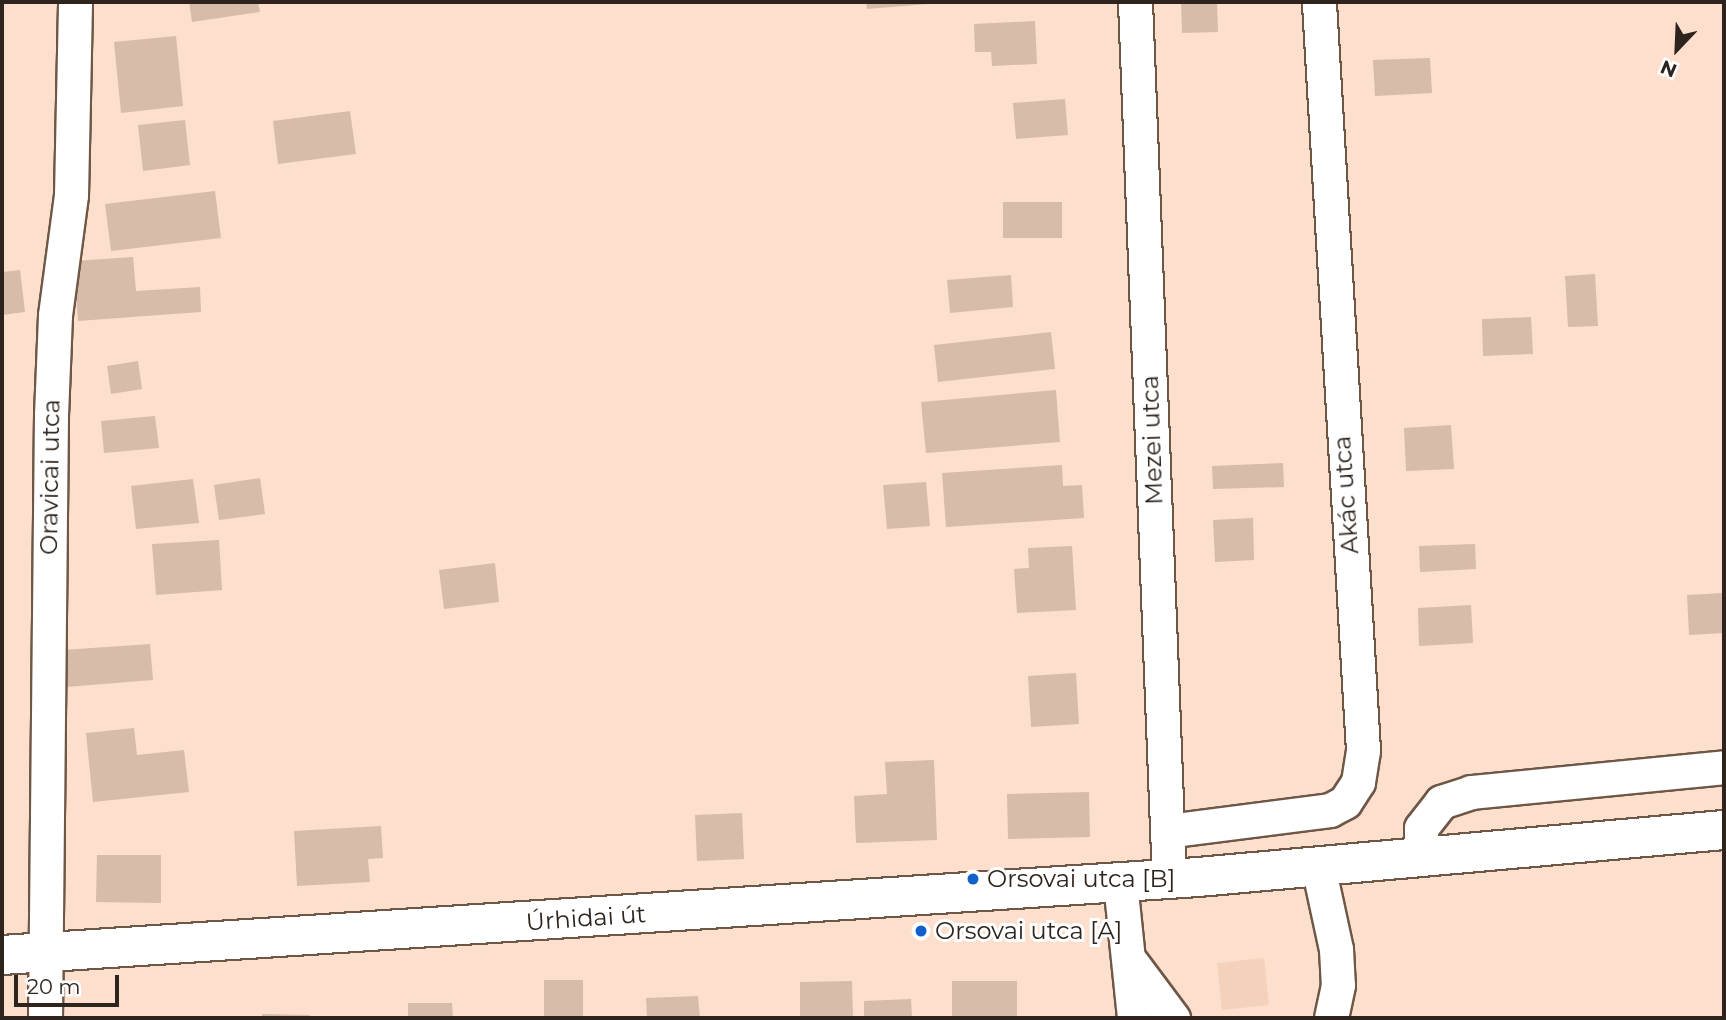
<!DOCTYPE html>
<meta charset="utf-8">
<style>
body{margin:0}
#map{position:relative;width:1726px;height:1020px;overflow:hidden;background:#fcdfcd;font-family:Montserrat,sans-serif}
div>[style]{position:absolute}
.built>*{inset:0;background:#f4d1ba}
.building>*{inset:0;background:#d7bca9}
.roads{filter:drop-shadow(2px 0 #6f5747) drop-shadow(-2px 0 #6f5747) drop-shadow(0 2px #6f5747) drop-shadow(0 -2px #6f5747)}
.minor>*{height:33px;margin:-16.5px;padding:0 16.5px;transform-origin:16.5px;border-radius:16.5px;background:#fff}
.major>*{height:38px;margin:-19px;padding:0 19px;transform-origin:19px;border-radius:19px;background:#fff}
.dots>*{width:19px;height:19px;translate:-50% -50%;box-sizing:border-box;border:4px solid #fff;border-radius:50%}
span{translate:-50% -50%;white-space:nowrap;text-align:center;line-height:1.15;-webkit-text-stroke:6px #fff;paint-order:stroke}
.street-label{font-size:24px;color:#2e241d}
.poi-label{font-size:24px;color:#2e241d}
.left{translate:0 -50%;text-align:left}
.frame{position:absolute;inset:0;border:4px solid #2e241d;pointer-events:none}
.north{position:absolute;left:1642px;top:14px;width:70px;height:70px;-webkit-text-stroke:5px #fff;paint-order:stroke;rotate:203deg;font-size:19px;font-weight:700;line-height:28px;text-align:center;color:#2e241d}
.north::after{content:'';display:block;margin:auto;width:24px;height:32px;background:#2e241d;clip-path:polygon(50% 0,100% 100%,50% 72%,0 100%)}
.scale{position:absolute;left:14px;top:975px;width:105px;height:32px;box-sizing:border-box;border:4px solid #2e241d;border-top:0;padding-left:9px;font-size:21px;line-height:24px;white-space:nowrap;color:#2e241d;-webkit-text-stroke:5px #fff;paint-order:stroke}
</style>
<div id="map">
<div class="built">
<i style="clip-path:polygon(1264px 958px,1269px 1005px,1222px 1010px,1217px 963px)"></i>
</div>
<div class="building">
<i style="clip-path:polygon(189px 2px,258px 2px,260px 12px,192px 22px)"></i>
<i style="clip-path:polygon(866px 2px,928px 2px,928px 4px,867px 9px)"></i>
<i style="clip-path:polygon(1181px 2px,1217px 2px,1218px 32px,1182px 33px)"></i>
<i style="clip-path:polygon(1035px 21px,1037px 64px,992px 66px,991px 52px,975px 52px,974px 24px)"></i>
<i style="clip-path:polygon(176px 36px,183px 106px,121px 113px,114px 42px)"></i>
<i style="clip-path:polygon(1430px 58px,1432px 93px,1375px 96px,1373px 60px)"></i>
<i style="clip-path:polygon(1065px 99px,1068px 135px,1016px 139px,1013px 103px)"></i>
<i style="clip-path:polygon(350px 111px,356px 154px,278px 164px,273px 121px)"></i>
<i style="clip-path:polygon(185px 120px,190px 165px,143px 171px,138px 125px)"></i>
<i style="clip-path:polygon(215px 191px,221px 238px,111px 251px,105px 204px)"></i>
<i style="clip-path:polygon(1003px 202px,1062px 202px,1062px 238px,1003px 238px)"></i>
<i style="clip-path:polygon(133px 257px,136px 291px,200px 287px,201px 312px,78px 321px,74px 261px)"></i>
<i style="clip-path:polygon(20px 270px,25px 312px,2px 315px,2px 272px)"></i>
<i style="clip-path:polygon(1595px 274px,1598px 326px,1568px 327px,1565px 276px)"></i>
<i style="clip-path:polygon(1011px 275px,1013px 307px,950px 313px,947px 280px)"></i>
<i style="clip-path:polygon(1531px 317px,1533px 354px,1483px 356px,1482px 319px)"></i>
<i style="clip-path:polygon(1051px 332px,1055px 369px,938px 382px,934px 345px)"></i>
<i style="clip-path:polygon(138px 361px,142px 389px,111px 394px,107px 366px)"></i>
<i style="clip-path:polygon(1056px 390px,1060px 442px,926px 453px,921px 402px)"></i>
<i style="clip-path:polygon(155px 416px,159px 448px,104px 453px,101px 421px)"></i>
<i style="clip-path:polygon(1451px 425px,1454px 469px,1406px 471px,1404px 428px)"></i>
<i style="clip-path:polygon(1283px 463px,1284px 487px,1213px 489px,1212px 466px)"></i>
<i style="clip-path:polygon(1062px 465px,1063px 486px,1082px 485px,1084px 518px,946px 527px,942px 473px)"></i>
<i style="clip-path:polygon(260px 478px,265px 514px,219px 520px,214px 485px)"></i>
<i style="clip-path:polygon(193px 479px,199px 523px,136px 529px,131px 486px)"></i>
<i style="clip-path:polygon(926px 482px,930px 526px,887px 529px,883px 485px)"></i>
<i style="clip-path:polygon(1253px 518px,1254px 560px,1215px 562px,1213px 520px)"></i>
<i style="clip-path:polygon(219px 540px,222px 590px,156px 595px,152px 544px)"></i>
<i style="clip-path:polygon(1475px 544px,1476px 569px,1420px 572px,1419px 546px)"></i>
<i style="clip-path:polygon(1072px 546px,1076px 610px,1017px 613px,1014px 569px,1029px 568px,1028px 548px)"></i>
<i style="clip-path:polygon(495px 563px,499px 602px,444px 609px,439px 570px)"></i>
<i style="clip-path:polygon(1724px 593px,1724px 633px,1689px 635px,1687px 595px)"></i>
<i style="clip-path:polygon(1471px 605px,1473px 643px,1419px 646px,1418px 608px)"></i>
<i style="clip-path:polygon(150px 644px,153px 680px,66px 687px,63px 650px)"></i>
<i style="clip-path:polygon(1076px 673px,1079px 724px,1031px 727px,1028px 676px)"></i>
<i style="clip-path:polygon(134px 728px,137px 755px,184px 750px,189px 792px,93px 802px,86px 733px)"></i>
<i style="clip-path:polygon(934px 760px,937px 840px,856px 843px,854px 796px,887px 794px,885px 762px)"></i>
<i style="clip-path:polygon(1089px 792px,1090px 837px,1008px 839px,1007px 794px)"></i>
<i style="clip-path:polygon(742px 813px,744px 859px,697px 861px,695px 815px)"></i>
<i style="clip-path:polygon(381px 826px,383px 858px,368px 859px,370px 882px,297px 886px,294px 831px)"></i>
<i style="clip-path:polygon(97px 855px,161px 855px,161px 903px,96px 902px)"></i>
<i style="clip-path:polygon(544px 980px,583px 980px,583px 1018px,544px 1018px)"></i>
<i style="clip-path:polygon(852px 981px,853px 1018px,800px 1018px,800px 982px)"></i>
<i style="clip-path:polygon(952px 981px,1017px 981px,1017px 1018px,952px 1018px)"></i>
<i style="clip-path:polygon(698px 996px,700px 1018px,647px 1018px,646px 998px)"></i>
<i style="clip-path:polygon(911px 999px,912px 1018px,864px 1018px,864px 1001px)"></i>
<i style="clip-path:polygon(408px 1003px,452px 1003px,453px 1018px,408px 1018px)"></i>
<i style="clip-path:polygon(262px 1014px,310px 1015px,310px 1018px,262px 1018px)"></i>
</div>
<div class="roads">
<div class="minor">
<i style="left:1135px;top:2px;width:878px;rotate:87.78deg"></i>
<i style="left:1167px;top:831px;width:164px;rotate:-7.3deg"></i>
<i style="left:1330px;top:810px;width:17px;rotate:-28deg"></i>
<i style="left:1345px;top:802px;width:24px;rotate:-57deg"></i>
<i style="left:1358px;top:782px;width:32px;rotate:-81deg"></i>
<i style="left:1363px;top:750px;width:749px;rotate:-93.37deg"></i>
<i style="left:1421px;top:857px;width:29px;rotate:-90deg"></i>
<i style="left:1421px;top:828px;width:33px;rotate:-52deg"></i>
<i style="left:1441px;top:802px;width:32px;rotate:-18deg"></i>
<i style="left:1471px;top:792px;width:254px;rotate:-5.6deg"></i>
<i style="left:1318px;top:866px;width:85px;rotate:77.8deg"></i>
<i style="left:1336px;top:949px;width:36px;rotate:87deg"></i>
<i style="left:1338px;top:985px;width:34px;rotate:102deg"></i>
<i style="left:1120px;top:882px;width:137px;rotate:84.1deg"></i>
<i style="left:1132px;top:963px;width:69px;rotate:53.3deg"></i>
<i style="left:45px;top:1018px;width:603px;rotate:-89.43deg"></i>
<i style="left:51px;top:415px;width:100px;rotate:-87.7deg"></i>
<i style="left:55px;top:315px;width:121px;rotate:-82.4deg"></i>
<i style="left:71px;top:195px;width:193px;rotate:-88.8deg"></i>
</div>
<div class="major">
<i style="left:2px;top:955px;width:1199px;rotate:-3.73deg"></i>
<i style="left:1198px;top:877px;width:528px;rotate:-5.11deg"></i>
</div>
</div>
<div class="dots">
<i style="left:973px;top:879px;background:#1260ca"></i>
<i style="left:921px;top:931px;background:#1260ca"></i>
</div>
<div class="street-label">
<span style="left:1152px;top:440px;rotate:-92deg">Mezei utca</span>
<span style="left:50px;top:477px;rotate:-89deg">Oravicai utca</span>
<span style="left:1346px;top:495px;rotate:-94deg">Akác utca</span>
<span style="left:586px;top:918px;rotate:-4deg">Úrhidai út</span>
</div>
<div class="poi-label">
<span class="left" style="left:987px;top:879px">Orsovai utca [B]</span>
<span class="left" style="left:935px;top:931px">Orsovai utca [A]</span>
</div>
<div class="frame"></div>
<div class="north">N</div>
<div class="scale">20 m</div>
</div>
